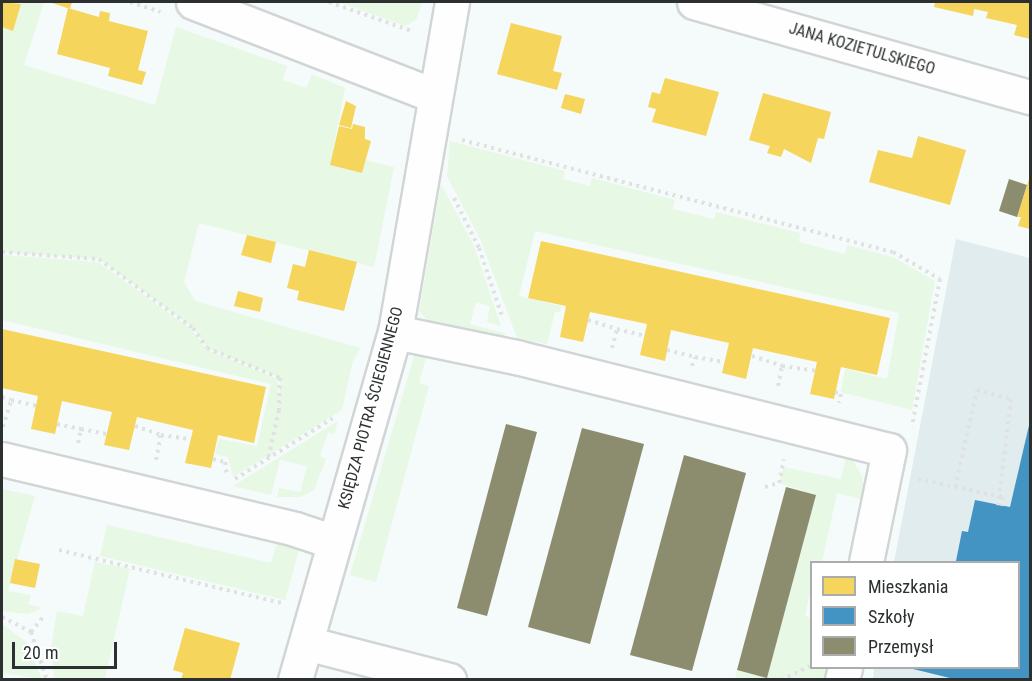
<!DOCTYPE html>
<meta charset="utf-8">
<style>
body{margin:0}
#map{position:relative;width:1032px;height:681px;overflow:hidden;background:#f5fafa;font-family:"Roboto Condensed",sans-serif}
div>[style]{position:absolute}
.built>*{inset:0;background:#e0eced}
.green>*{inset:0;background:#e7f8e5}
.homes>*{inset:0;background:#f6d55c}
.schools>*{inset:0;background:#4393c3}
.industry>*{inset:0;background:#8c8c6e}
.path>*{height:4px;margin-top:-2px;transform-origin:0;background:repeating-linear-gradient(90deg,#e0e2e2 0 3px,transparent 0 7.5px)}
.roads{filter:drop-shadow(2px 0 #d1d5d6) drop-shadow(-2px 0 #d1d5d6) drop-shadow(0 2px #d1d5d6) drop-shadow(0 -2px #d1d5d6)}
.minor>*{height:33px;margin:-16.5px;padding:0 16.5px;transform-origin:16.5px;border-radius:16.5px;background:#fefefe}
span{translate:-50% -50%;white-space:nowrap;text-align:center;line-height:1.15;-webkit-text-stroke:6px #fff;paint-order:stroke}
.street-label{font-size:16px;color:#2c3031}
.frame{position:absolute;inset:0;border:3px solid #2c3031;pointer-events:none}
.legend{position:absolute;left:810px;top:561px;width:210px;height:108px;box-sizing:border-box;background:#fff;border:2px solid #abacad;margin:0;padding:8px 10px;list-style:none;font-size:18px;color:#2c3031}
.legend li{display:flex;align-items:center;gap:12px;height:30px}
.legend b{width:30px;border:2px solid #abacad}
.scale{position:absolute;left:12px;top:642px;width:105px;height:27px;box-sizing:border-box;border:3px solid #2c3031;border-top:0;padding-left:8px;font-size:18px;line-height:21px;white-space:nowrap;color:#2c3031;-webkit-text-stroke:4px #fff;paint-order:stroke}
</style>
<div id="map">
<div class="built">
<i style="clip-path:polygon(956px 239px,1030px 258px,1030px 679px,873px 680px,874px 668px,1018px 668px,1018px 562px,894px 562px)"></i>
</div>
<div class="green">
<i style="clip-path:polygon(22px 2px,44px 2px,24px 65px,155px 105px,176px 27px,287px 66px,283px 80px,306px 88px,312px 74px,345px 88px,330px 165px,362px 173px,366px 160px,394px 167px,374px 267px,199px 223px,184px 282px,195px 301px,360px 348px,352px 364px,342px 410px,233px 477px,228px 457px,215px 454px,219px 439px,257px 446px,271px 384px,2px 320px,2px 255px,98px 262px,191px 329px,206px 349px,277px 379px,279px 402px,280px 378px,207px 348px,193px 328px,99px 259px,2px 252px,2px 27px,13px 30px)"></i>
<i style="clip-path:polygon(339px 2px,422px 2px,416px 20px,405px 26px)"></i>
<i style="clip-path:polygon(450px 141px,565px 171px,563px 179px,590px 186px,592px 178px,675px 200px,673px 209px,714px 219px,716px 212px,800px 233px,799px 242px,845px 254px,847px 245px,893px 257px,935px 281px,912px 410px,841px 392px,845px 369px,887px 379px,899px 313px,535px 231px,519px 296px,561px 306px,560px 312px,555px 312px,547px 344px,517px 338px,481px 241px,447px 176px)"></i>
<i style="clip-path:polygon(441px 184px,474px 246px,501px 326px,487px 322px,490px 306px,476px 302px,470px 324px,504px 333px,507px 345px,436px 330px,419px 311px)"></i>
<i style="clip-path:polygon(415px 353px,427px 354px,419px 383px,429px 386px,376px 582px,350px 575px)"></i>
<i style="clip-path:polygon(338px 421px,334px 434px,328px 433px,320px 456px,326px 459px,314px 490px,301px 497px,277px 497px,279px 488px,300px 492px,307px 466px,280px 460px,271px 495px,233px 486px)"></i>
<i style="clip-path:polygon(847px 451px,862px 476px,865px 500px,837px 493px,822px 562px,812px 562px,811px 588px,805px 616px,811px 618px,812px 668px,829px 668px,827px 679px,735px 680px,737px 670px,767px 678px,816px 495px,779px 483px,783px 467px,841px 479px)"></i>
<i style="clip-path:polygon(2px 489px,35px 496px,8px 591px,31px 595px,28px 604px,42px 608px,28px 614px,2px 611px)"></i>
<i style="clip-path:polygon(107px 525px,271px 563px,278px 539px,299px 550px,285px 600px,100px 556px)"></i>
<i style="clip-path:polygon(95px 562px,130px 569px,105px 679px,54px 679px,51px 647px,57px 611px,83px 616px)"></i>
<i style="clip-path:polygon(2px 624px,26px 642px,42px 679px,2px 673px)"></i>
</div>
<div class="homes">
<i style="clip-path:polygon(2px 2px,21px 4px,13px 31px,2px 27px)"></i>
<i style="clip-path:polygon(49px 2px,72px 2px,70px 9px)"></i>
<i style="clip-path:polygon(935px 2px,1030px 2px,1030px 39px,1014px 35px,1017px 25px,986px 18px,988px 12px,974px 9px,973px 16px,934px 7px)"></i>
<i style="clip-path:polygon(68px 8px,99px 17px,100px 11px,110px 13px,109px 21px,148px 31px,138px 70px,146px 72px,142px 85px,108px 76px,110px 68px,57px 54px)"></i>
<i style="clip-path:polygon(511px 23px,562px 36px,553px 71px,562px 73px,557px 90px,497px 74px)"></i>
<i style="clip-path:polygon(665px 78px,719px 92px,706px 136px,652px 122px,656px 109px,648px 107px,652px 92px,660px 94px)"></i>
<i style="clip-path:polygon(763px 93px,831px 112px,824px 139px,818px 138px,811px 163px,784px 149px,781px 157px,767px 153px,770px 146px,749px 140px)"></i>
<i style="clip-path:polygon(565px 94px,585px 99px,581px 114px,561px 108px)"></i>
<i style="clip-path:polygon(346px 101px,356px 106px,351px 128px,339px 125px)"></i>
<i style="clip-path:polygon(353px 124px,365px 127px,365px 139px,371px 141px,362px 173px,330px 165px,339px 126px,352px 129px)"></i>
<i style="clip-path:polygon(918px 136px,966px 150px,950px 205px,869px 182px,878px 150px,912px 158px)"></i>
<i style="clip-path:polygon(1030px 176px,1030px 229px,1018px 226px,1021px 217px,1017px 217px)"></i>
<i style="clip-path:polygon(247px 235px,276px 242px,271px 263px,241px 255px)"></i>
<i style="clip-path:polygon(541px 241px,890px 318px,877px 375px,841px 367px,834px 399px,810px 394px,817px 362px,753px 348px,746px 379px,722px 373px,729px 343px,671px 330px,665px 361px,640px 355px,647px 324px,590px 312px,583px 342px,560px 337px,566px 306px,528px 298px)"></i>
<i style="clip-path:polygon(309px 250px,357px 262px,344px 311px,297px 300px,299px 291px,287px 288px,293px 264px,305px 267px)"></i>
<i style="clip-path:polygon(238px 291px,263px 298px,260px 312px,234px 306px)"></i>
<i style="clip-path:polygon(2px 329px,266px 387px,254px 443px,218px 435px,211px 468px,185px 463px,193px 430px,137px 417px,129px 450px,104px 445px,112px 412px,62px 401px,55px 434px,31px 429px,38px 396px,2px 388px)"></i>
<i style="clip-path:polygon(15px 559px,40px 564px,35px 588px,10px 583px)"></i>
<i style="clip-path:polygon(185px 628px,240px 643px,230px 680px,181px 680px,183px 673px,173px 670px)"></i>
</div>
<div class="schools">
<i style="clip-path:polygon(1030px 421px,1030px 680px,958px 680px,909px 668px,1018px 668px,1018px 562px,950px 562px,956px 561px,962px 531px,968px 532px,975px 500px,1010px 507px)"></i>
</div>
<div class="industry">
<i style="clip-path:polygon(1009px 179px,1027px 185px,1017px 217px,999px 211px)"></i>
<i style="clip-path:polygon(506px 424px,537px 432px,487px 616px,457px 608px)"></i>
<i style="clip-path:polygon(582px 428px,644px 444px,590px 644px,528px 627px)"></i>
<i style="clip-path:polygon(684px 455px,746px 473px,692px 671px,630px 655px)"></i>
<i style="clip-path:polygon(786px 487px,816px 495px,767px 678px,737px 670px)"></i>
</div>
<div class="path">
<i style="left:130px;top:2px;width:32px;rotate:18deg"></i>
<i style="left:329px;top:2px;width:88px;rotate:19.3deg"></i>
<i style="left:462px;top:140px;width:445px;rotate:14.6deg"></i>
<i style="left:893px;top:252px;width:54px;rotate:29.9deg"></i>
<i style="left:940px;top:279px;width:150px;rotate:100.8deg"></i>
<i style="left:454px;top:198px;width:56px;rotate:63.4deg"></i>
<i style="left:479px;top:248px;width:75px;rotate:71.3deg"></i>
<i style="left:2px;top:252px;width:97px;rotate:4.1deg"></i>
<i style="left:99px;top:259px;width:117px;rotate:36.3deg"></i>
<i style="left:193px;top:328px;width:24px;rotate:55deg"></i>
<i style="left:207px;top:348px;width:79px;rotate:22.3deg"></i>
<i style="left:280px;top:378px;width:32px;rotate:92deg"></i>
<i style="left:279px;top:410px;width:49px;rotate:102.9deg"></i>
<i style="left:588px;top:320px;width:30px;rotate:17deg"></i>
<i style="left:612px;top:348px;width:20px;rotate:-75deg"></i>
<i style="left:617px;top:329px;width:29px;rotate:14deg"></i>
<i style="left:667px;top:350px;width:29px;rotate:14deg"></i>
<i style="left:752px;top:356px;width:32px;rotate:18deg"></i>
<i style="left:692px;top:366px;width:9px;rotate:-72deg"></i>
<i style="left:695px;top:357px;width:29px;rotate:10deg"></i>
<i style="left:778px;top:386px;width:20px;rotate:-79deg"></i>
<i style="left:782px;top:366px;width:34px;rotate:8deg"></i>
<i style="left:835px;top:392px;width:6px;rotate:18deg"></i>
<i style="left:841px;top:394px;width:9px;rotate:103deg"></i>
<i style="left:2px;top:397px;width:9px;rotate:18deg"></i>
<i style="left:57px;top:424px;width:25px;rotate:12deg"></i>
<i style="left:135px;top:426px;width:28px;rotate:19deg"></i>
<i style="left:3px;top:427px;width:28px;rotate:-73deg"></i>
<i style="left:11px;top:400px;width:26px;rotate:13deg"></i>
<i style="left:78px;top:443px;width:14px;rotate:-78deg"></i>
<i style="left:81px;top:429px;width:26px;rotate:11deg"></i>
<i style="left:213px;top:459px;width:12px;rotate:14deg"></i>
<i style="left:225px;top:462px;width:15px;rotate:82deg"></i>
<i style="left:156px;top:460px;width:25px;rotate:-79deg"></i>
<i style="left:161px;top:435px;width:30px;rotate:8deg"></i>
<i style="left:235px;top:479px;width:115px;rotate:-31.9deg"></i>
<i style="left:918px;top:479px;width:87px;rotate:12deg"></i>
<i style="left:1003px;top:497px;width:9px;rotate:96deg"></i>
<i style="left:765px;top:487px;width:15px;rotate:-16deg"></i>
<i style="left:779px;top:483px;width:24px;rotate:-78deg"></i>
<i style="left:955px;top:487px;width:99px;rotate:-77.2deg"></i>
<i style="left:977px;top:390px;width:35px;rotate:15deg"></i>
<i style="left:1011px;top:399px;width:107px;rotate:97deg"></i>
<i style="left:59px;top:550px;width:229px;rotate:13.4deg"></i>
<i style="left:2px;top:617px;width:33px;rotate:27deg"></i>
<i style="left:31px;top:632px;width:19px;rotate:-51deg"></i>
<i style="left:31px;top:632px;width:51px;rotate:71.6deg"></i>
<i style="left:713px;top:679px;width:1px;rotate:45deg"></i>
<i style="left:781px;top:680px;width:32px;rotate:-26deg"></i>
</div>
<div class="roads">
<div class="minor">
<i style="left:193px;top:2px;width:257px;rotate:21.2deg"></i>
<i style="left:694px;top:2px;width:349px;rotate:15.8deg"></i>
<i style="left:395px;top:332px;width:124px;rotate:11.7deg"></i>
<i style="left:516px;top:357px;width:384px;rotate:14deg"></i>
<i style="left:889px;top:450px;width:114px;rotate:101.6deg"></i>
<i style="left:2px;top:459px;width:301px;rotate:13.4deg"></i>
<i style="left:295px;top:529px;width:41px;rotate:18.4deg"></i>
<i style="left:306px;top:643px;width:148px;rotate:14.5deg"></i>
<i style="left:295px;top:680px;width:362px;rotate:-74deg"></i>
<i style="left:395px;top:332px;width:335px;rotate:-80.2deg"></i>
<i style="left:842px;top:680px;width:12px;rotate:-76deg"></i>
</div>
</div>
<div class="street-label">
<span style="left:862px;top:49px;rotate:16deg">JANA KOZIETULSKIEGO</span>
<span style="left:371px;top:408px;rotate:-75deg">KSIĘDZA PIOTRA ŚCIEGIENNEGO</span>
</div>
<div class="frame"></div>
<ul class="legend">
<li><b style="height:16px;background:#f6d55c"></b>Mieszkania</li>
<li><b style="height:16px;background:#4393c3"></b>Szkoły</li>
<li><b style="height:16px;background:#8c8c6e"></b>Przemysł</li>
</ul>
<div class="scale">20 m</div>
</div>
